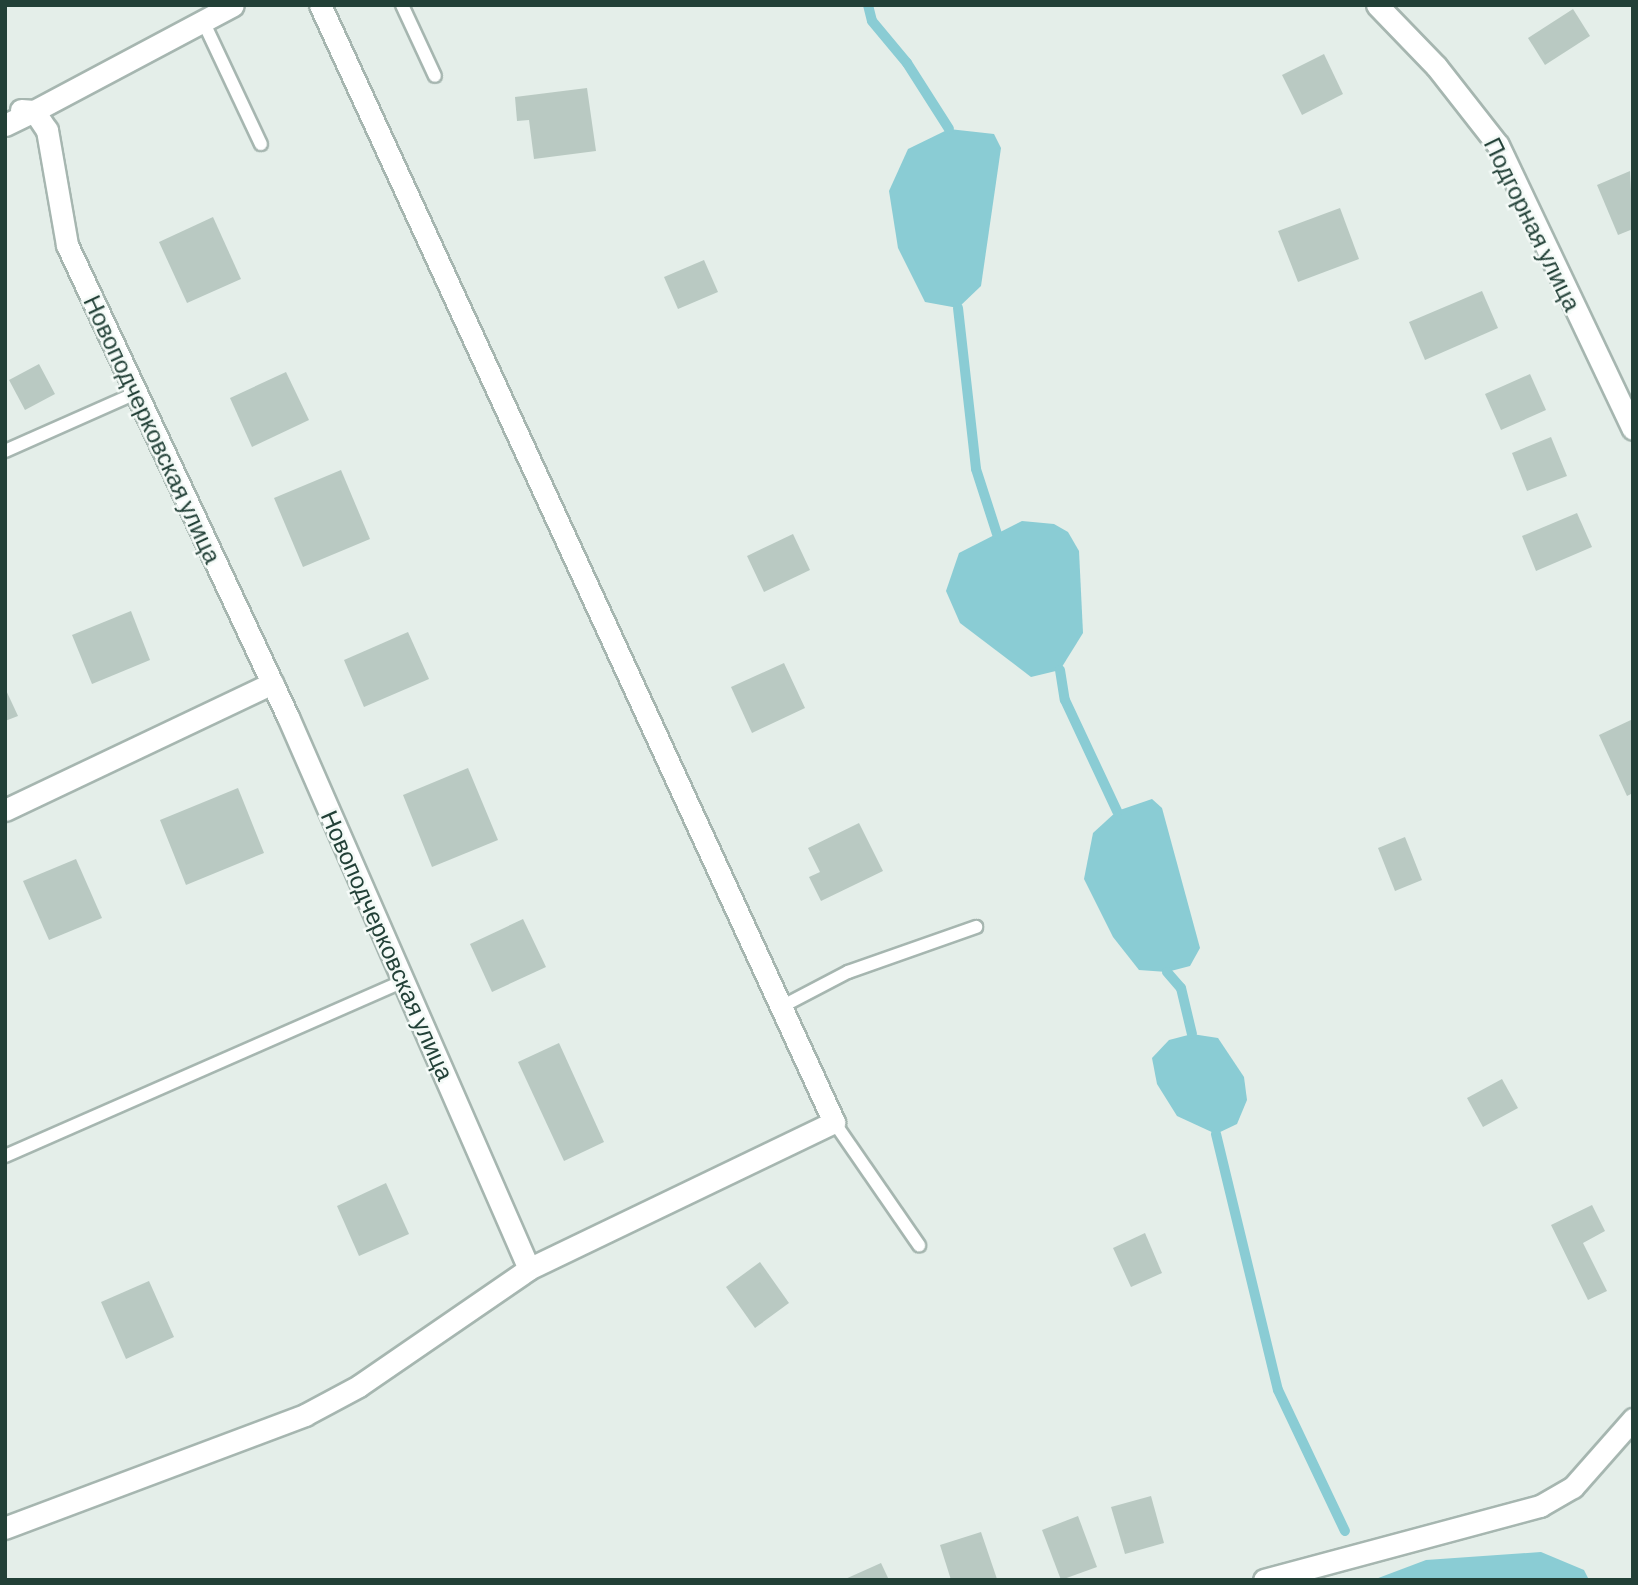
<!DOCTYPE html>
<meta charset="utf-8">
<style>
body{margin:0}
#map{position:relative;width:1638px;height:1585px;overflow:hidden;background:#e4eee9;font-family:Barlow,sans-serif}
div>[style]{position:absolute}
.water>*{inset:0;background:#8accd4}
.stream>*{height:10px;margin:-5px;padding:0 5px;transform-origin:5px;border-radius:5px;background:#8accd4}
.building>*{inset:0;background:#b9c9c2}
.roads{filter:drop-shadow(2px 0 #a6b6b0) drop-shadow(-2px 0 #a6b6b0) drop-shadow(0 2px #a6b6b0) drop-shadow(0 -2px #a6b6b0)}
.lane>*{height:12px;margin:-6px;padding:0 6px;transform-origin:6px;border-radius:6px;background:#fff}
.street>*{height:21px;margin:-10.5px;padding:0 10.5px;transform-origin:10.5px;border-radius:10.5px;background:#fff}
span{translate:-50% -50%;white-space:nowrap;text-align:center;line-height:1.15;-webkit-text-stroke:5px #f4faf7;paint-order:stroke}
.street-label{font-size:24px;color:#224037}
.frame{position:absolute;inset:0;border:7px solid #224037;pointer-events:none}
</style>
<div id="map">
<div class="water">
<i style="clip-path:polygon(949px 129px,994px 134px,1001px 148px,981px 286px,958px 308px,925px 302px,898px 248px,889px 191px,908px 149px)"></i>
<i style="clip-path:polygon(1022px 521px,1054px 524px,1068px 532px,1079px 551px,1083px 633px,1060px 670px,1031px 677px,960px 623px,946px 591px,959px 553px)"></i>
<i style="clip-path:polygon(1152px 799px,1162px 808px,1200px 948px,1190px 966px,1167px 972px,1139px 970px,1113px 937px,1084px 879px,1093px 833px,1117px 811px)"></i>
<i style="clip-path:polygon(1192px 1034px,1218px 1038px,1244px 1077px,1247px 1100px,1237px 1124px,1216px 1134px,1177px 1116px,1157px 1084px,1152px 1058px,1169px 1040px)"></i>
<i style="clip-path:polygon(1541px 1552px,1584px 1570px,1589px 1580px,1373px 1580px,1426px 1560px)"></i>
</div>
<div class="stream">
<i style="left:868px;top:5px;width:16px;rotate:76deg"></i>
<i style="left:872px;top:21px;width:55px;rotate:50.2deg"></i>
<i style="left:907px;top:63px;width:78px;rotate:57.5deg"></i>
<i style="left:958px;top:308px;width:162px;rotate:83.6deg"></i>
<i style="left:976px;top:469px;width:68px;rotate:72.1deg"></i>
<i style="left:1060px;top:670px;width:30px;rotate:81deg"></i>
<i style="left:1065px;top:700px;width:123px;rotate:64.9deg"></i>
<i style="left:1167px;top:972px;width:21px;rotate:49deg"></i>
<i style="left:1181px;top:988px;width:47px;rotate:76.6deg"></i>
<i style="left:1216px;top:1134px;width:263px;rotate:76.4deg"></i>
<i style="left:1278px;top:1390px;width:156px;rotate:64.6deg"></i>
</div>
<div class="building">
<i style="clip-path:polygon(1573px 9px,1590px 36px,1545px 65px,1528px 38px)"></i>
<i style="clip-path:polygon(1324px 54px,1343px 94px,1302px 115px,1282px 75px)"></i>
<i style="clip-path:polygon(587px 88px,596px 151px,534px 159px,529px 120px,517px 121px,515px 97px)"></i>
<i style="clip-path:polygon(1630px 171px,1633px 229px,1618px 235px,1597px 185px)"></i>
<i style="clip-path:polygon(1340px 208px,1359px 259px,1298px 282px,1278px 231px)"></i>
<i style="clip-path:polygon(213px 217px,241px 279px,187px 303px,159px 242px)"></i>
<i style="clip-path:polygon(704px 260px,718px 292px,678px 309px,664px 277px)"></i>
<i style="clip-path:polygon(1482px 291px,1498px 328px,1425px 360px,1409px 322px)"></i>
<i style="clip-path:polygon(39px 364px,55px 394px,25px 410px,9px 380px)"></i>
<i style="clip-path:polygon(286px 372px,309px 420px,252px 447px,230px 398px)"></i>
<i style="clip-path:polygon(1530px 374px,1546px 410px,1501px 430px,1485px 394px)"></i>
<i style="clip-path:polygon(1551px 437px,1567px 476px,1527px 491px,1512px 453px)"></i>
<i style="clip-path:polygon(341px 470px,370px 539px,303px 567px,274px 498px)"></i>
<i style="clip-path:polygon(1577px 513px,1592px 547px,1536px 571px,1522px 536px)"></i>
<i style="clip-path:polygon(793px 534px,810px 570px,764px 592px,747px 556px)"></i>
<i style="clip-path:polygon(131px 611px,150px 660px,92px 684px,72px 635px)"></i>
<i style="clip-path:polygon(408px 632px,429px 679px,364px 707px,344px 660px)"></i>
<i style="clip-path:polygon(784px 663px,805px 708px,752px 733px,731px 687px)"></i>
<i style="clip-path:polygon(5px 688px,18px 716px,5px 721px)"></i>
<i style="clip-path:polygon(1633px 719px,1633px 793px,1627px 796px,1599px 735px)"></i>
<i style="clip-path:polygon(468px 768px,498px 840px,432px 867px,403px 795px)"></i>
<i style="clip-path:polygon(238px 788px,264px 853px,186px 885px,160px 820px)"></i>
<i style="clip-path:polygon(859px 823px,883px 871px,821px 901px,809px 877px,820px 872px,808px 848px)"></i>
<i style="clip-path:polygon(1405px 837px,1422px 880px,1395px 891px,1378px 848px)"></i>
<i style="clip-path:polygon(76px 859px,102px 918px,49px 940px,23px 881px)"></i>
<i style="clip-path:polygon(523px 919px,546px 967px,492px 992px,470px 944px)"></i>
<i style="clip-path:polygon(559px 1043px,604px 1142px,564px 1161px,518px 1062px)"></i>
<i style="clip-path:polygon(1502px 1079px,1518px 1108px,1483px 1127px,1467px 1098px)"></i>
<i style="clip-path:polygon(386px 1183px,409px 1234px,359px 1256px,337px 1206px)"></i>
<i style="clip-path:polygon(1592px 1205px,1605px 1231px,1583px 1243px,1607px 1291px,1588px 1300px,1551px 1225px)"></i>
<i style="clip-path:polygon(1145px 1233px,1162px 1273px,1131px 1287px,1113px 1248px)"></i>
<i style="clip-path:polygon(760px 1262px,789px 1303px,755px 1328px,726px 1287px)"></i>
<i style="clip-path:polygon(149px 1281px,174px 1337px,126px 1359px,101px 1302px)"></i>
<i style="clip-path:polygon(1151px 1496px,1164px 1543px,1125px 1554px,1111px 1507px)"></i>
<i style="clip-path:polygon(1078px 1516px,1097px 1567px,1061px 1580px,1042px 1530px)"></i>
<i style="clip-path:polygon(981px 1532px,997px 1579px,951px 1580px,940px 1545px)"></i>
<i style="clip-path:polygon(881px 1563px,889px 1580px,843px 1580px)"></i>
</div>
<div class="roads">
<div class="lane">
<i style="left:402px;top:5px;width:78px;rotate:65.1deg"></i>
<i style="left:203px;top:21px;width:136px;rotate:64.8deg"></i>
<i style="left:5px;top:451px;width:143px;rotate:-23.9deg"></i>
<i style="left:781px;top:1007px;width:76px;rotate:-27.6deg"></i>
<i style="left:848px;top:972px;width:136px;rotate:-19.4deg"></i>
<i style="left:834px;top:1122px;width:150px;rotate:55.4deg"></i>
<i style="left:5px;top:1156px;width:435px;rotate:-23.7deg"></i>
</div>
<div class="street">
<i style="left:320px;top:5px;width:1230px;rotate:65.29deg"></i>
<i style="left:834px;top:1122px;width:339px;rotate:154.3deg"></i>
<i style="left:1377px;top:5px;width:85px;rotate:46deg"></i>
<i style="left:1436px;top:66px;width:100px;rotate:51.9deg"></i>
<i style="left:1498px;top:145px;width:314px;rotate:64.6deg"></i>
<i style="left:21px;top:110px;width:13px;rotate:4deg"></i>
<i style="left:34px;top:111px;width:225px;rotate:-28deg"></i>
<i style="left:5px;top:125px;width:32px;rotate:-26deg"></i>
<i style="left:34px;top:111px;width:23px;rotate:56deg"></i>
<i style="left:47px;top:130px;width:117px;rotate:80.1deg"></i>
<i style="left:67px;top:245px;width:521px;rotate:64.91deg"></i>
<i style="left:288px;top:717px;width:602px;rotate:66.41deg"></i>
<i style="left:529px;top:1269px;width:206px;rotate:145.5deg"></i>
<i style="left:359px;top:1386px;width:61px;rotate:151.8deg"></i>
<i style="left:305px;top:1415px;width:321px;rotate:159.4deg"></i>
<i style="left:5px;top:810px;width:296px;rotate:-25.4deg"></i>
<i style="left:1264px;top:1580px;width:286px;rotate:-15deg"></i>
<i style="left:1540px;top:1506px;width:38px;rotate:-30deg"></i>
<i style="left:1573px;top:1487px;width:91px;rotate:-48.6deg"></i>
</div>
</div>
<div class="street-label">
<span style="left:1533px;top:224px;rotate:64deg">Подгорная улица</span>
<span style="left:153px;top:429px;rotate:65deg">Новоподчерковская улица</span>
<span style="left:388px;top:945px;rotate:66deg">Новоподчерковская улица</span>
</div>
<div class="frame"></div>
</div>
